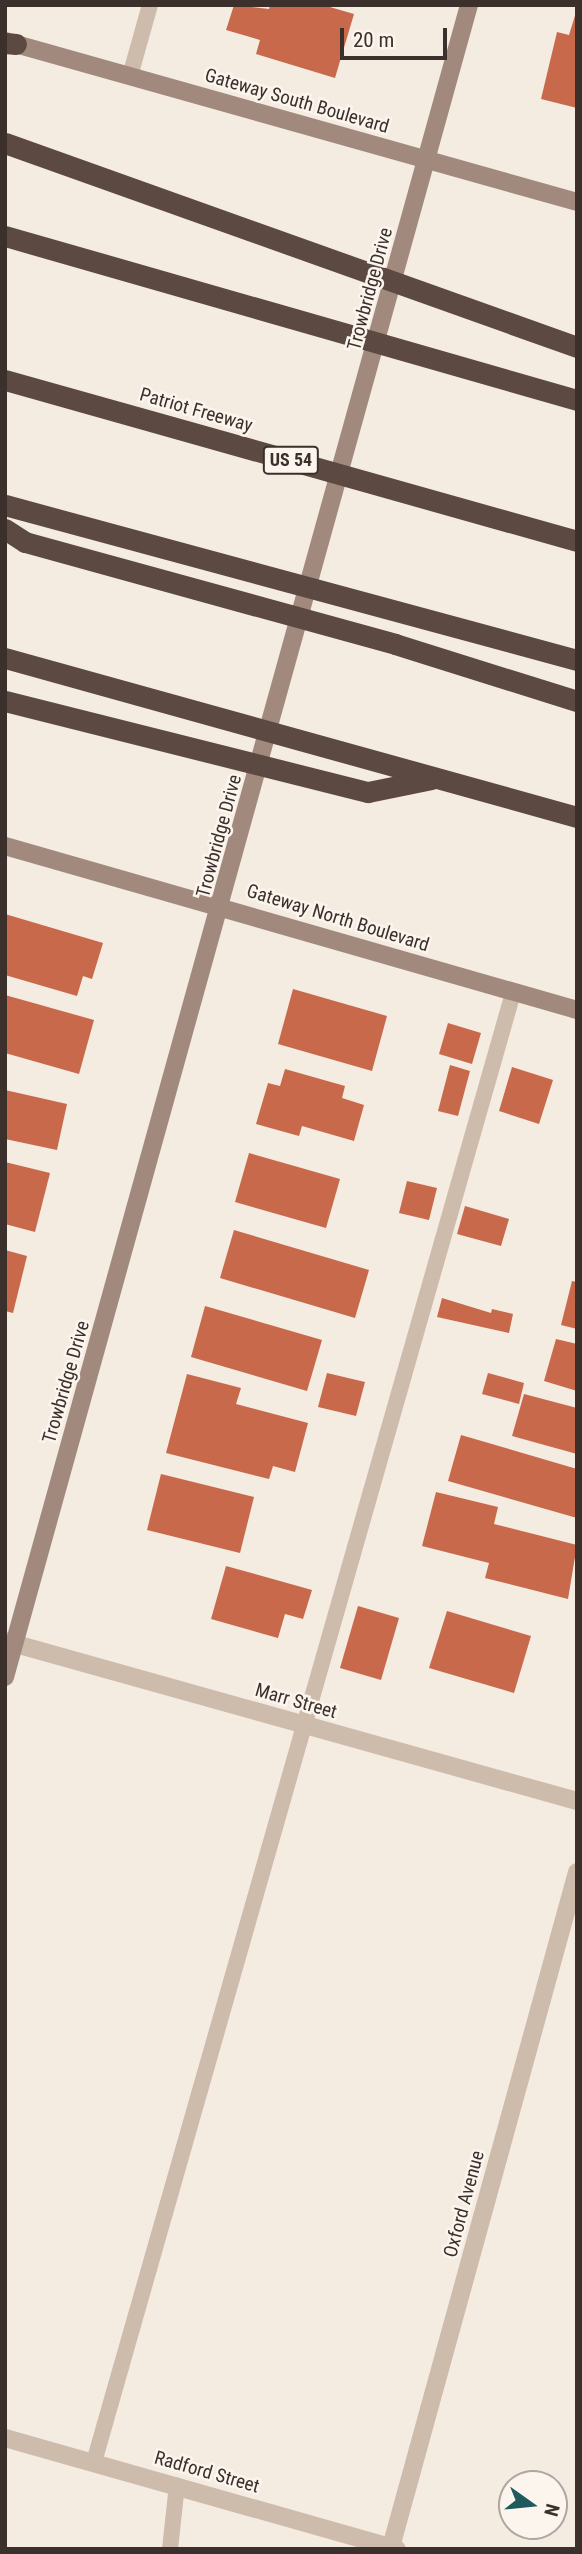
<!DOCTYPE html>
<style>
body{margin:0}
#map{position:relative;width:582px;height:2554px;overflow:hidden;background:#f4ebe1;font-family:"Roboto Condensed",sans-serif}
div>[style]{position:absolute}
.building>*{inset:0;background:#c8694b}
.service>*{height:16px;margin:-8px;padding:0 8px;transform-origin:8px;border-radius:8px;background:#cdbbac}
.minor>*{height:18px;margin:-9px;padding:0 9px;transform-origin:9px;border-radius:9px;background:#cdbbac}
.tertiary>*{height:18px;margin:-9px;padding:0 9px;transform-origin:9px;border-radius:9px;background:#cdbbac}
.secondary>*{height:18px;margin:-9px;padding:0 9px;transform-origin:9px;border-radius:9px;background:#a18a7d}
.motorway>*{height:21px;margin:-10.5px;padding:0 10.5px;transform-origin:10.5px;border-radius:10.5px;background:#5c4a42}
span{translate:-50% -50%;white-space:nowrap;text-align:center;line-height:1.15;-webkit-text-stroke:5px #fbf5ee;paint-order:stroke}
.shield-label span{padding:2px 5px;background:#fbf5ee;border:2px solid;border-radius:5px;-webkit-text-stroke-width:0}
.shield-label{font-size:18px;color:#3b302b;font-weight:700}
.street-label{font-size:19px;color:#3b302b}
.frame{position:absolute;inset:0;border:7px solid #3b302b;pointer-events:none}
.north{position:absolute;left:498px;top:2470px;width:70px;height:70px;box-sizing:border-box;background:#fbf5ee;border:2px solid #aea6a0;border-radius:50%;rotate:105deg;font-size:19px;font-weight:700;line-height:28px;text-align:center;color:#3b302b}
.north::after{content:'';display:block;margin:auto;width:24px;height:32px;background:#1f5a5e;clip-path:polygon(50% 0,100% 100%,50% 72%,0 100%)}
.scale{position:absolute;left:340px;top:28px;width:107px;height:32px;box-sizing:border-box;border:4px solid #3b302b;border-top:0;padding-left:9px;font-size:21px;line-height:24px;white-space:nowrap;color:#3b302b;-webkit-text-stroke:5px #fbf5ee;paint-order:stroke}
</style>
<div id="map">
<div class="building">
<i style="clip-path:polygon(234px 5px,269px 9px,270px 5px,323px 5px,354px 14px,335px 78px,256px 54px,260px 40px,226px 30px)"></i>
<i style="clip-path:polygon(577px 9px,577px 108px,541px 99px,557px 32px,569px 35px)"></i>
<i style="clip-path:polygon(5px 914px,103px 943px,92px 979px,83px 976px,77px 996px,5px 975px)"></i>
<i style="clip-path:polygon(293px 989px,387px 1016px,372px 1071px,278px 1044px)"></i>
<i style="clip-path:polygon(5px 995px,94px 1020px,79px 1074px,5px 1053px)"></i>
<i style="clip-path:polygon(448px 1023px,481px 1033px,472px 1064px,439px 1054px)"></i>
<i style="clip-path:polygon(450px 1065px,470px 1071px,458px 1116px,438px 1111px)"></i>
<i style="clip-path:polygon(512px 1067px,553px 1080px,539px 1124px,499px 1111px)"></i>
<i style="clip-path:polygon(285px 1069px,345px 1086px,342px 1098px,364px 1105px,354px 1141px,302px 1126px,299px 1136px,256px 1124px,268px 1083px,280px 1086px)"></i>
<i style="clip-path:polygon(5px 1090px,67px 1104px,57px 1150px,5px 1139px)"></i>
<i style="clip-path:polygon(249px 1153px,340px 1179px,326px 1228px,235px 1202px)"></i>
<i style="clip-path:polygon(5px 1162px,50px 1173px,35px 1232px,5px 1224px)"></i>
<i style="clip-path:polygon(407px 1181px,437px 1188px,429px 1220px,399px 1213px)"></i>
<i style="clip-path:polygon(465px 1206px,509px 1219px,501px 1246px,457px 1234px)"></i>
<i style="clip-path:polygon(234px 1230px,369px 1270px,355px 1318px,220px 1278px)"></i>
<i style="clip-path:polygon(5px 1250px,27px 1256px,13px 1313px,5px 1311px)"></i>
<i style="clip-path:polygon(572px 1281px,577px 1282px,577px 1329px,561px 1325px)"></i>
<i style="clip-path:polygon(442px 1298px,491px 1313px,492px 1309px,513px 1314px,509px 1333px,437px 1317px)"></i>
<i style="clip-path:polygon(205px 1306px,322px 1340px,307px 1391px,191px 1357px)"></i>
<i style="clip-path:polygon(556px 1339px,577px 1344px,577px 1391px,544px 1381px)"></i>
<i style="clip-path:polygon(327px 1373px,365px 1382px,356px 1416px,318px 1407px)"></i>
<i style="clip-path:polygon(488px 1373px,524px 1383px,519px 1404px,482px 1394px)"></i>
<i style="clip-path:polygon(187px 1374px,241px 1388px,236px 1404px,308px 1423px,295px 1472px,273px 1466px,269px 1479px,166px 1453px)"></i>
<i style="clip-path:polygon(524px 1394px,577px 1408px,577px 1454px,512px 1436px)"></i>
<i style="clip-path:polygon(461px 1435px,577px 1469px,577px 1518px,448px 1481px)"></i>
<i style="clip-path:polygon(161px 1474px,254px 1497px,240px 1553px,147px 1530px)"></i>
<i style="clip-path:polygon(436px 1492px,498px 1507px,494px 1524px,577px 1545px,568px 1599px,485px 1578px,489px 1563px,422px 1546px)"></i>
<i style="clip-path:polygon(226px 1566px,312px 1590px,303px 1619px,285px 1614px,278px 1638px,211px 1619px)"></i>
<i style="clip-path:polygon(358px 1606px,399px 1618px,381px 1680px,340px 1668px)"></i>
<i style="clip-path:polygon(447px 1611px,531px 1636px,514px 1693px,429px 1668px)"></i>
</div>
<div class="service">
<i style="left:130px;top:76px;width:74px;rotate:-74.3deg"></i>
<i style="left:94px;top:2462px;width:1528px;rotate:-74.08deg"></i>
<i style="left:170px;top:2549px;width:64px;rotate:-83.8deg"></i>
</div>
<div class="minor">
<i style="left:5px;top:1641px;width:594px;rotate:15.63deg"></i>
<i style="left:391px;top:2547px;width:700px;rotate:-74.59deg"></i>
</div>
<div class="tertiary">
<i style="left:5px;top:2438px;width:407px;rotate:15.8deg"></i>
</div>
<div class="secondary">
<i style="left:5px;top:41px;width:594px;rotate:15.72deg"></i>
<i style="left:5px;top:846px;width:595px;rotate:16deg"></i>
<i style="left:5px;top:1677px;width:1735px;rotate:-74.49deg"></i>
</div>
<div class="motorway">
<i style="left:5px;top:43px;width:11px;rotate:5deg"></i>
<i style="left:5px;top:143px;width:607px;rotate:19.63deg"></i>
<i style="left:5px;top:236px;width:595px;rotate:16deg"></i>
<i style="left:5px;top:380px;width:594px;rotate:15.72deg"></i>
<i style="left:5px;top:505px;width:593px;rotate:15.16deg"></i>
<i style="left:5px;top:529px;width:24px;rotate:33deg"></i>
<i style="left:25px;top:542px;width:384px;rotate:15.4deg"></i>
<i style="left:395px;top:644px;width:191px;rotate:17.4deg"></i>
<i style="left:5px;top:658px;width:594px;rotate:15.53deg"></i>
<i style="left:5px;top:701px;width:374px;rotate:14.1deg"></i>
<i style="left:368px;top:792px;width:65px;rotate:-11.5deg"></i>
</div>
<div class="shield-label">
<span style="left:291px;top:460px">US 54</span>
</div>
<div class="street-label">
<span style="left:297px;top:101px;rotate:16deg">Gateway South Boulevard</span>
<span style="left:370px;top:289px;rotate:-75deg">Trowbridge Drive</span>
<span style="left:196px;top:410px;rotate:16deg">Patriot Freeway</span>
<span style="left:219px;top:836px;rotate:-75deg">Trowbridge Drive</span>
<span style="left:338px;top:918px;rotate:17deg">Gateway North Boulevard</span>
<span style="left:66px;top:1382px;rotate:-74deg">Trowbridge Drive</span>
<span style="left:296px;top:1701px;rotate:16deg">Marr Street</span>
<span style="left:464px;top:2204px;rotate:-75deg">Oxford Avenue</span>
<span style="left:207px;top:2472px;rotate:16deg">Radford Street</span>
</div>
<div class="frame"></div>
<div class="north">N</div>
<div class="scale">20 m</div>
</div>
